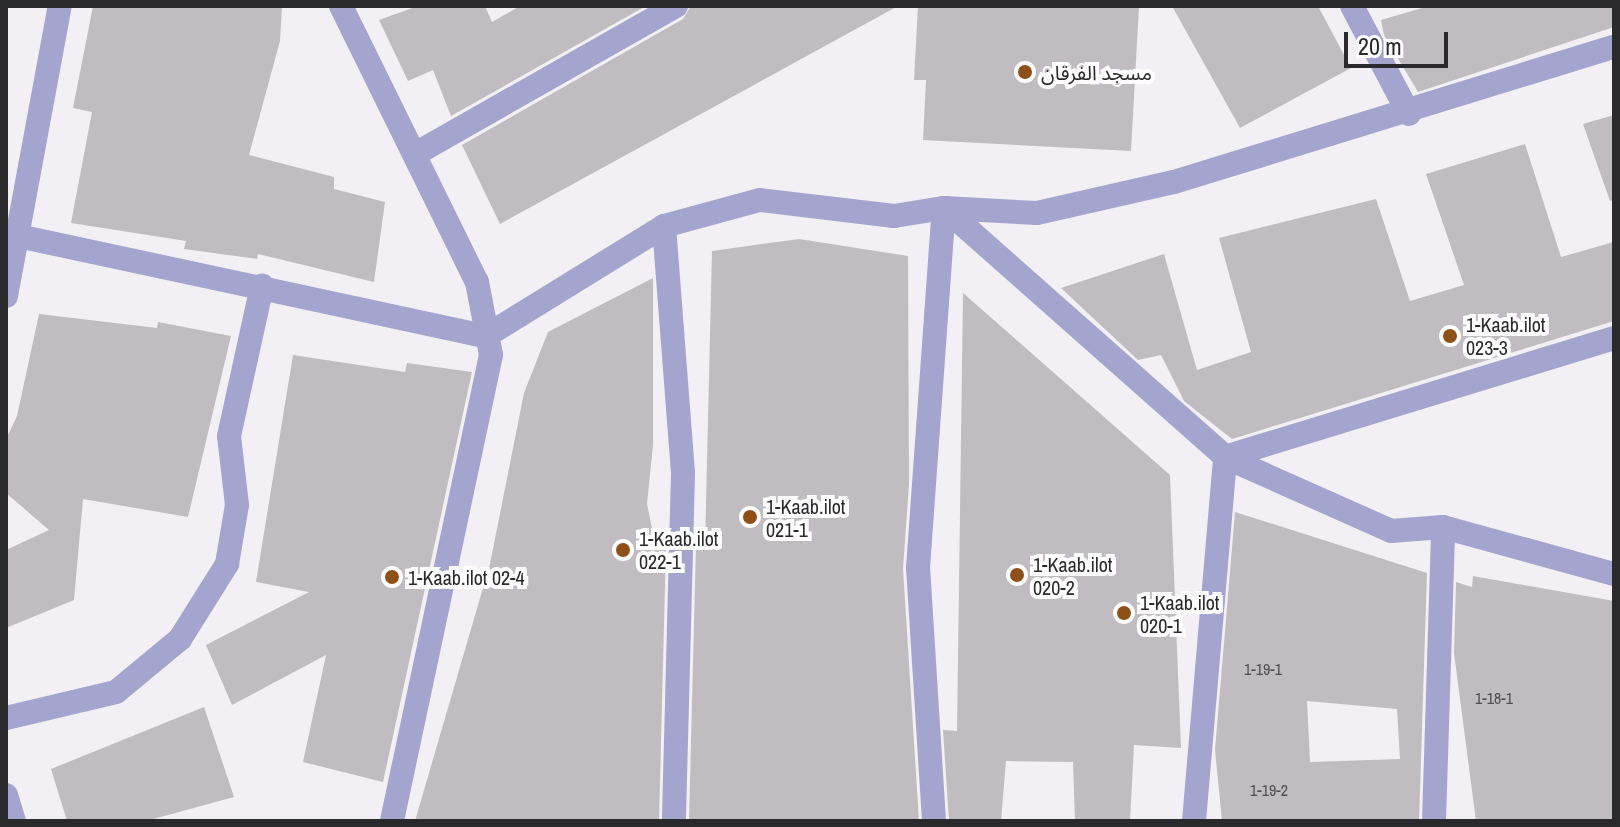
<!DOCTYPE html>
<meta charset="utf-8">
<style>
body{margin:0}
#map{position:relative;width:1620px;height:827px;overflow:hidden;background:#f2f0f4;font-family:"Archivo Narrow","Noto Sans Arabic",sans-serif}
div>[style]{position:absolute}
.building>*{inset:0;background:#c0bcc0}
.minor>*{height:24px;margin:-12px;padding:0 12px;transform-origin:12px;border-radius:12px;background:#a4a5ce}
.dots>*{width:22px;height:22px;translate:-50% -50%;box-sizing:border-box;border:4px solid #fefeff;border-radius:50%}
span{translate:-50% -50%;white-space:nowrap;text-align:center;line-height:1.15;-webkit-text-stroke:8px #fefeff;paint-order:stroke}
.number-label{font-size:16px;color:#504e50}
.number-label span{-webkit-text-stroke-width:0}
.poi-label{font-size:20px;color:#2a292b}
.left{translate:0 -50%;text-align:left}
.frame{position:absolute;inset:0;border:8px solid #2a292b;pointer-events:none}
.scale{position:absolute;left:1344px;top:32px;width:104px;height:36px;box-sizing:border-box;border:4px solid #2a292b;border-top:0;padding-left:10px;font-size:24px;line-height:28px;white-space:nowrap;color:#2a292b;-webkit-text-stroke:6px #fefeff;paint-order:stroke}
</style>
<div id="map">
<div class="building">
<i style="clip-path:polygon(93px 6px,282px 6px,280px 41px,249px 155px,334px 177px,334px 189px,385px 202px,374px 282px,258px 254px,257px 259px,184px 249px,186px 241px,71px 223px,92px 112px,73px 108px)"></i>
<i style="clip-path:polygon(418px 6px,485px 6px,492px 22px,520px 6px,646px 6px,451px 116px,433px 70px,408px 81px,379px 20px)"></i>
<i style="clip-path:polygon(691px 6px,898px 6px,500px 224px,462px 145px,683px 19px)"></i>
<i style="clip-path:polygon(918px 6px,1139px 6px,1131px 151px,923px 140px,926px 80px,914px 80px)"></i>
<i style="clip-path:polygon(1172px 6px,1318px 6px,1351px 68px,1240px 128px)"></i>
<i style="clip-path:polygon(1429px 6px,1614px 6px,1614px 27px,1418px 92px,1384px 35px,1381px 20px)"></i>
<i style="clip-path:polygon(1614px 115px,1614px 200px,1610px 201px,1583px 124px)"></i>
<i style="clip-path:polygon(1525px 144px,1561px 257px,1614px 242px,1614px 321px,1232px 439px,1184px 401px,1161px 355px,1138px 360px,1061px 288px,1164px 254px,1197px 370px,1251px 352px,1219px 238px,1376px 199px,1410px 301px,1464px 285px,1426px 174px)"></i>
<i style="clip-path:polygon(799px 239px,908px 256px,909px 484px,903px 569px,919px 821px,689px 821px,696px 546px,705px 546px,712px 251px)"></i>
<i style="clip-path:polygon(653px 278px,653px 445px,647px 504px,655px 544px,666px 545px,659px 821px,415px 821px,490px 564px,524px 393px,548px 332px)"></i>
<i style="clip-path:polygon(963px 293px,1170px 475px,1181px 748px,1134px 745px,1130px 821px,1075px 821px,1073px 762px,1006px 761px,1001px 821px,949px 821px,943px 730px,957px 731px)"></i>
<i style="clip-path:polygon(39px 314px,157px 328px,158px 322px,231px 336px,188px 517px,83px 499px,74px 600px,6px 628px,6px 550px,49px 530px,6px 493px,6px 439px,17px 416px)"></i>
<i style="clip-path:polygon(293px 355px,405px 372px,407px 363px,472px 372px,383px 782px,303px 762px,326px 655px,232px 705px,206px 645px,309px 592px,256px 582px)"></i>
<i style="clip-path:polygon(evenodd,1235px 512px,1427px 573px,1419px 821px,1222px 821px,1215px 750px,1235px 512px,1307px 701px,1397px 709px,1400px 759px,1310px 762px,1307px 701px)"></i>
<i style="clip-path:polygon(1473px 576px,1614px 601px,1614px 821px,1476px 821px,1454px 653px,1456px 582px,1472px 587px)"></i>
<i style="clip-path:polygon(204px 707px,234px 797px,146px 821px,67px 821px,51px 769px)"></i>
</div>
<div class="minor">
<i style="left:341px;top:6px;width:308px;rotate:63.8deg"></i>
<i style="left:477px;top:282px;width:74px;rotate:79.1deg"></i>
<i style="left:491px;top:355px;width:476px;rotate:102deg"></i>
<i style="left:1352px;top:6px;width:122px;rotate:62.2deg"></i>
<i style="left:417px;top:153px;width:298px;rotate:-29.6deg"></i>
<i style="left:944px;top:208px;width:375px;rotate:41.5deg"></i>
<i style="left:1225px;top:457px;width:182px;rotate:24deg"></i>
<i style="left:1391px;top:531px;width:52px;rotate:-4.4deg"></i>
<i style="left:1443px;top:527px;width:177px;rotate:15.4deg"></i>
<i style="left:664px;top:226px;width:248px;rotate:85.6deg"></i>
<i style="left:683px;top:473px;width:348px;rotate:91.5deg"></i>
<i style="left:18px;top:236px;width:479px;rotate:12.1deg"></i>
<i style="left:486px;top:336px;width:209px;rotate:-31.7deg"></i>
<i style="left:664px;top:226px;width:99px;rotate:-15.2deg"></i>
<i style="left:760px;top:200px;width:135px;rotate:6.8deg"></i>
<i style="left:894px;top:216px;width:51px;rotate:-9.1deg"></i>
<i style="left:944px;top:208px;width:93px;rotate:3.1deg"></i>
<i style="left:1037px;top:213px;width:140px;rotate:-12.8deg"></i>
<i style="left:1174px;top:182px;width:460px;rotate:-17.1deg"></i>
<i style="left:6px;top:296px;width:295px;rotate:-79.5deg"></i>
<i style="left:6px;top:718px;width:113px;rotate:-13.3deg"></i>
<i style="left:116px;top:692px;width:83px;rotate:-39.6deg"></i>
<i style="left:180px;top:639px;width:89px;rotate:-57.9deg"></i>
<i style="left:227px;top:564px;width:60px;rotate:-80.4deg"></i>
<i style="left:237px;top:505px;width:69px;rotate:-96.6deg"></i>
<i style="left:229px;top:436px;width:154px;rotate:-77.6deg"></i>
<i style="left:6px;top:795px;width:27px;rotate:73deg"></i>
<i style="left:934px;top:821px;width:254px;rotate:-93.6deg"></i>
<i style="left:918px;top:568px;width:361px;rotate:-85.9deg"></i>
<i style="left:1194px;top:821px;width:365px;rotate:-85.1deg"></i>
<i style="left:1225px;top:457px;width:407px;rotate:-17deg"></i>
<i style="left:1434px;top:821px;width:294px;rotate:-88.2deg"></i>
</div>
<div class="dots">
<i style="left:1025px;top:72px;background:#8f4f18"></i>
<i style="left:1450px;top:336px;background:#8f4f18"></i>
<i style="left:750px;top:517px;background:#8f4f18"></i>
<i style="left:623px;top:550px;background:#8f4f18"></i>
<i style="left:1017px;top:575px;background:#8f4f18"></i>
<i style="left:392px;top:577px;background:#8f4f18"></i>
<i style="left:1124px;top:613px;background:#8f4f18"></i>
</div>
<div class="number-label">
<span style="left:1263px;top:669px">1-19-1</span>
<span style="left:1494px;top:698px">1-18-1</span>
<span style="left:1269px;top:790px">1-19-2</span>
</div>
<div class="poi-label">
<span class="left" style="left:1041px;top:72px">مسجد الفرقان</span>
<span class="left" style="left:1466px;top:336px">1-Kaab.ilot<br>023-3</span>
<span class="left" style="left:766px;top:518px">1-Kaab.ilot<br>021-1</span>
<span class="left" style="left:639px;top:550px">1-Kaab.ilot<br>022-1</span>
<span class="left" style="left:1033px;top:576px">1-Kaab.ilot<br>020-2</span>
<span class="left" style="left:408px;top:577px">1-Kaab.ilot 02-4</span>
<span class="left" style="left:1140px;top:614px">1-Kaab.ilot<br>020-1</span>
</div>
<div class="frame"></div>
<div class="scale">20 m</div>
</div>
